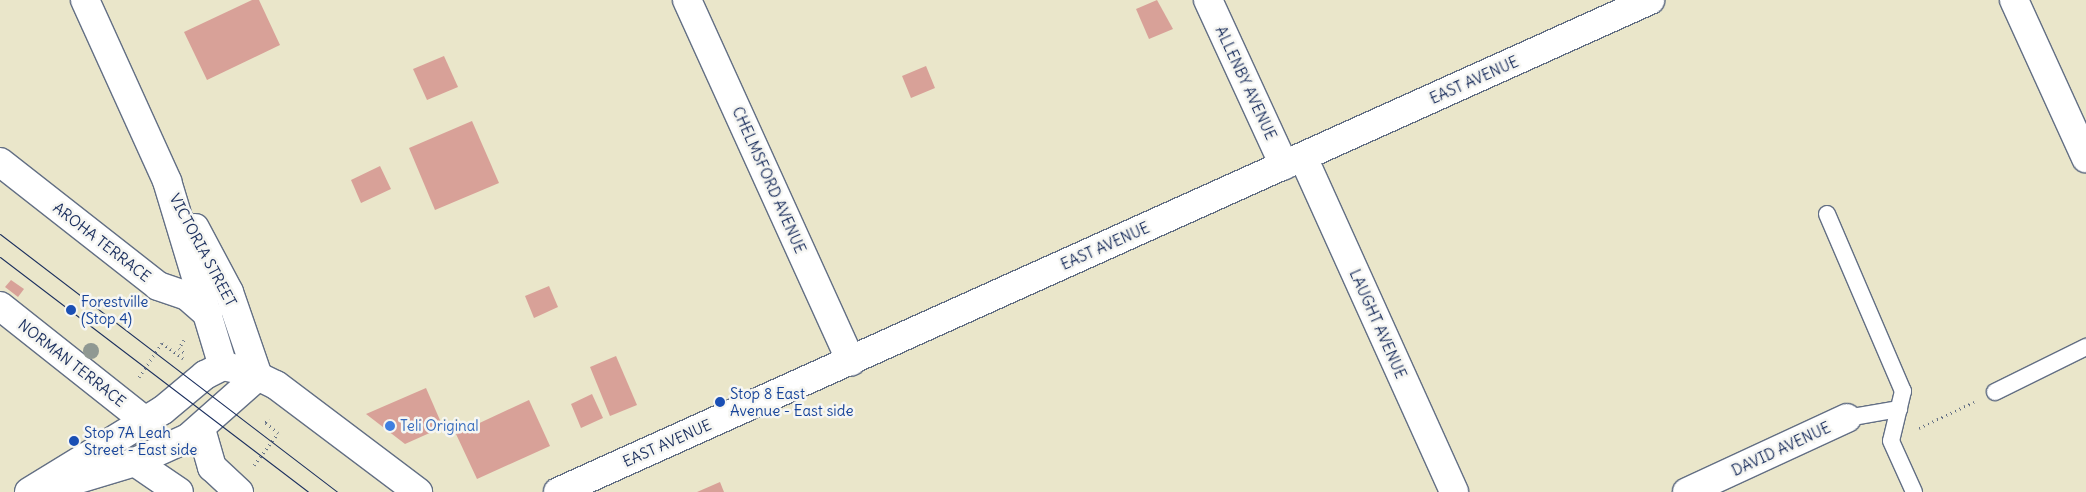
<!DOCTYPE html>
<style>
body{margin:0}
#map{position:relative;width:2086px;height:492px;overflow:hidden;background:#eae6ca;font-family:Delius,sans-serif}
div>[style]{position:absolute}
.building>*{inset:0;background:#d8a198}
.path>*{height:3px;margin-top:-1.5px;transform-origin:0;background:repeating-linear-gradient(90deg,#636f84 0 1px,transparent 0 5px)}
.roads{filter:drop-shadow(1px 0 #636f84) drop-shadow(-1px 0 #636f84) drop-shadow(0 1px #636f84) drop-shadow(0 -1px #636f84)}
.lane>*{height:16px;margin:-8px;padding:0 8px;transform-origin:8px;border-radius:8px;background:#fff}
.street>*{height:28px;margin:-14px;padding:0 14px;transform-origin:14px;border-radius:14px;background:#fff}
.secondary>*{height:28px;margin:-14px;padding:0 14px;transform-origin:14px;border-radius:14px;background:#fff}
.tram>*{height:1px;margin:-0.5px;padding:0 0.5px;transform-origin:0.5px;border-radius:0.5px;background:#1b2f5e}
.trees>*{width:16px;height:16px;margin:-8px;border-radius:50%;background:#8f9892}
.dots>*{width:14px;height:14px;translate:-50% -50%;box-sizing:border-box;border:2px solid #f6f6f2;border-radius:50%}
span{translate:-50% -50%;white-space:nowrap;text-align:center;line-height:1.15;-webkit-text-stroke:5px #f6f6f2;paint-order:stroke}
.street-label{font-size:15px;color:#1b2f5e}
.transit-label{font-size:15px;color:#164399}
.left{translate:0 -50%;text-align:left}
.shop-label{font-size:15px;color:#366cbe}
</style>
<div id="map">
<div class="building">
<i style="clip-path:polygon(252px 0,259px 0,280px 45px,207px 80px,184px 32px)"></i>
<i style="clip-path:polygon(1157px 0,1173px 29px,1149px 39px,1136px 9px)"></i>
<i style="clip-path:polygon(444px 56px,458px 87px,427px 100px,413px 69px)"></i>
<i style="clip-path:polygon(926px 66px,935px 88px,911px 98px,902px 76px)"></i>
<i style="clip-path:polygon(472px 121px,499px 183px,435px 210px,409px 148px)"></i>
<i style="clip-path:polygon(380px 166px,391px 189px,361px 203px,351px 180px)"></i>
<i style="clip-path:polygon(11px 280px,24px 289px,18px 297px,5px 287px)"></i>
<i style="clip-path:polygon(549px 286px,558px 307px,534px 318px,525px 296px)"></i>
<i style="clip-path:polygon(616px 356px,637px 405px,610px 416px,590px 367px)"></i>
<i style="clip-path:polygon(426px 388px,443px 427px,405px 444px,366px 414px)"></i>
<i style="clip-path:polygon(592px 394px,603px 418px,581px 428px,571px 404px)"></i>
<i style="clip-path:polygon(529px 400px,550px 446px,477px 479px,456px 434px)"></i>
<i style="clip-path:polygon(720px 482px,724px 492px,697px 492px)"></i>
</div>
<div class="path">
<i style="left:184px;top:340px;width:9px;rotate:122deg"></i>
<i style="left:179px;top:348px;width:9px;rotate:41deg"></i>
<i style="left:139px;top:377px;width:41px;rotate:-55.9deg"></i>
<i style="left:162px;top:343px;width:26px;rotate:36deg"></i>
<i style="left:1919px;top:428px;width:61px;rotate:-25.3deg"></i>
<i style="left:254px;top:465px;width:40px;rotate:-53deg"></i>
<i style="left:278px;top:433px;width:17px;rotate:-140deg"></i>
<i style="left:265px;top:422px;width:5px;rotate:-22deg"></i>
</div>
<div class="roads">
<div class="lane">
<i style="left:1827px;top:214px;width:193px;rotate:66.8deg"></i>
<i style="left:1903px;top:391px;width:51px;rotate:103.5deg"></i>
<i style="left:1891px;top:441px;width:56px;rotate:65.7deg"></i>
<i style="left:1995px;top:392px;width:102px;rotate:-26.3deg"></i>
<i style="left:1847px;top:418px;width:53px;rotate:-9.8deg"></i>
</div>
<div class="street">
<i style="left:687px;top:0;width:397px;rotate:65.6deg"></i>
<i style="left:1208px;top:0;width:182px;rotate:65.3deg"></i>
<i style="left:2014px;top:0;width:174px;rotate:65.5deg"></i>
<i style="left:1303px;top:157px;width:367px;rotate:65.7deg"></i>
<i style="left:0;top:162px;width:201px;rotate:38.1deg"></i>
<i style="left:158px;top:286px;width:31px;rotate:19deg"></i>
<i style="left:187px;top:296px;width:28px;rotate:41deg"></i>
<i style="left:0;top:306px;width:184px;rotate:38.4deg"></i>
<i style="left:201px;top:429px;width:40px;rotate:74deg"></i>
<i style="left:212px;top:467px;width:37px;rotate:43deg"></i>
<i style="left:135px;top:462px;width:53px;rotate:34.3deg"></i>
<i style="left:1687px;top:492px;width:176px;rotate:-24.8deg"></i>
</div>
<div class="secondary">
<i style="left:85px;top:0;width:199px;rotate:65.6deg"></i>
<i style="left:167px;top:181px;width:193px;rotate:73.2deg"></i>
<i style="left:195px;top:228px;width:72px;rotate:62deg"></i>
<i style="left:229px;top:292px;width:89px;rotate:71deg"></i>
<i style="left:55px;top:486px;width:84px;rotate:-16.7deg"></i>
<i style="left:135px;top:462px;width:58px;rotate:-24.4deg"></i>
<i style="left:188px;top:438px;width:94px;rotate:-41.5deg"></i>
<i style="left:29px;top:492px;width:157px;rotate:-31.5deg"></i>
<i style="left:163px;top:410px;width:55px;rotate:-39.8deg"></i>
<i style="left:205px;top:375px;width:20px;rotate:-27deg"></i>
<i style="left:223px;top:366px;width:25px;rotate:12deg"></i>
<i style="left:247px;top:371px;width:32px;rotate:26deg"></i>
<i style="left:276px;top:385px;width:178px;rotate:37deg"></i>
<i style="left:558px;top:492px;width:1198px;rotate:-24.25deg"></i>
</div>
</div>
<div class="tram">
<i style="left:0;top:234px;width:425px;rotate:37.4deg"></i>
<i style="left:0;top:257px;width:387px;rotate:37.3deg"></i>
</div>
<div class="trees">
<i style="left:91px;top:351px"></i>
</div>
<div class="dots">
<i style="left:71px;top:310px;background:#1a4fb4"></i>
<i style="left:720px;top:402px;background:#1a4fb4"></i>
<i style="left:390px;top:426px;background:#3f7fe0"></i>
<i style="left:74px;top:441px;background:#1a4fb4"></i>
</div>
<div class="street-label">
<span style="left:1474px;top:80px;rotate:-24deg">EAST AVENUE</span>
<span style="left:1246px;top:83px;rotate:65deg">ALLENBY AVENUE</span>
<span style="left:769px;top:180px;rotate:66deg">CHELMSFORD AVENUE</span>
<span style="left:102px;top:242px;rotate:38deg">AROHA TERRACE</span>
<span style="left:1105px;top:246px;rotate:-24deg">EAST AVENUE</span>
<span style="left:203px;top:250px;rotate:62deg">VICTORIA STREET</span>
<span style="left:1378px;top:324px;rotate:66deg">LAUGHT AVENUE</span>
<span style="left:72px;top:363px;rotate:38deg">NORMAN TERRACE</span>
<span style="left:667px;top:443px;rotate:-24deg">EAST AVENUE</span>
<span style="left:1781px;top:449px;rotate:-25deg">DAVID AVENUE</span>
</div>
<div class="transit-label">
<span class="left" style="left:81px;top:310px">Forestville<br>(Stop 4)</span>
<span class="left" style="left:730px;top:402px">Stop 8 East<br>Avenue - East side</span>
<span class="left" style="left:84px;top:441px">Stop 7A Leah<br>Street - East side</span>
</div>
<div class="shop-label">
<span class="left" style="left:400px;top:426px">Teli Original</span>
</div>
</div>
